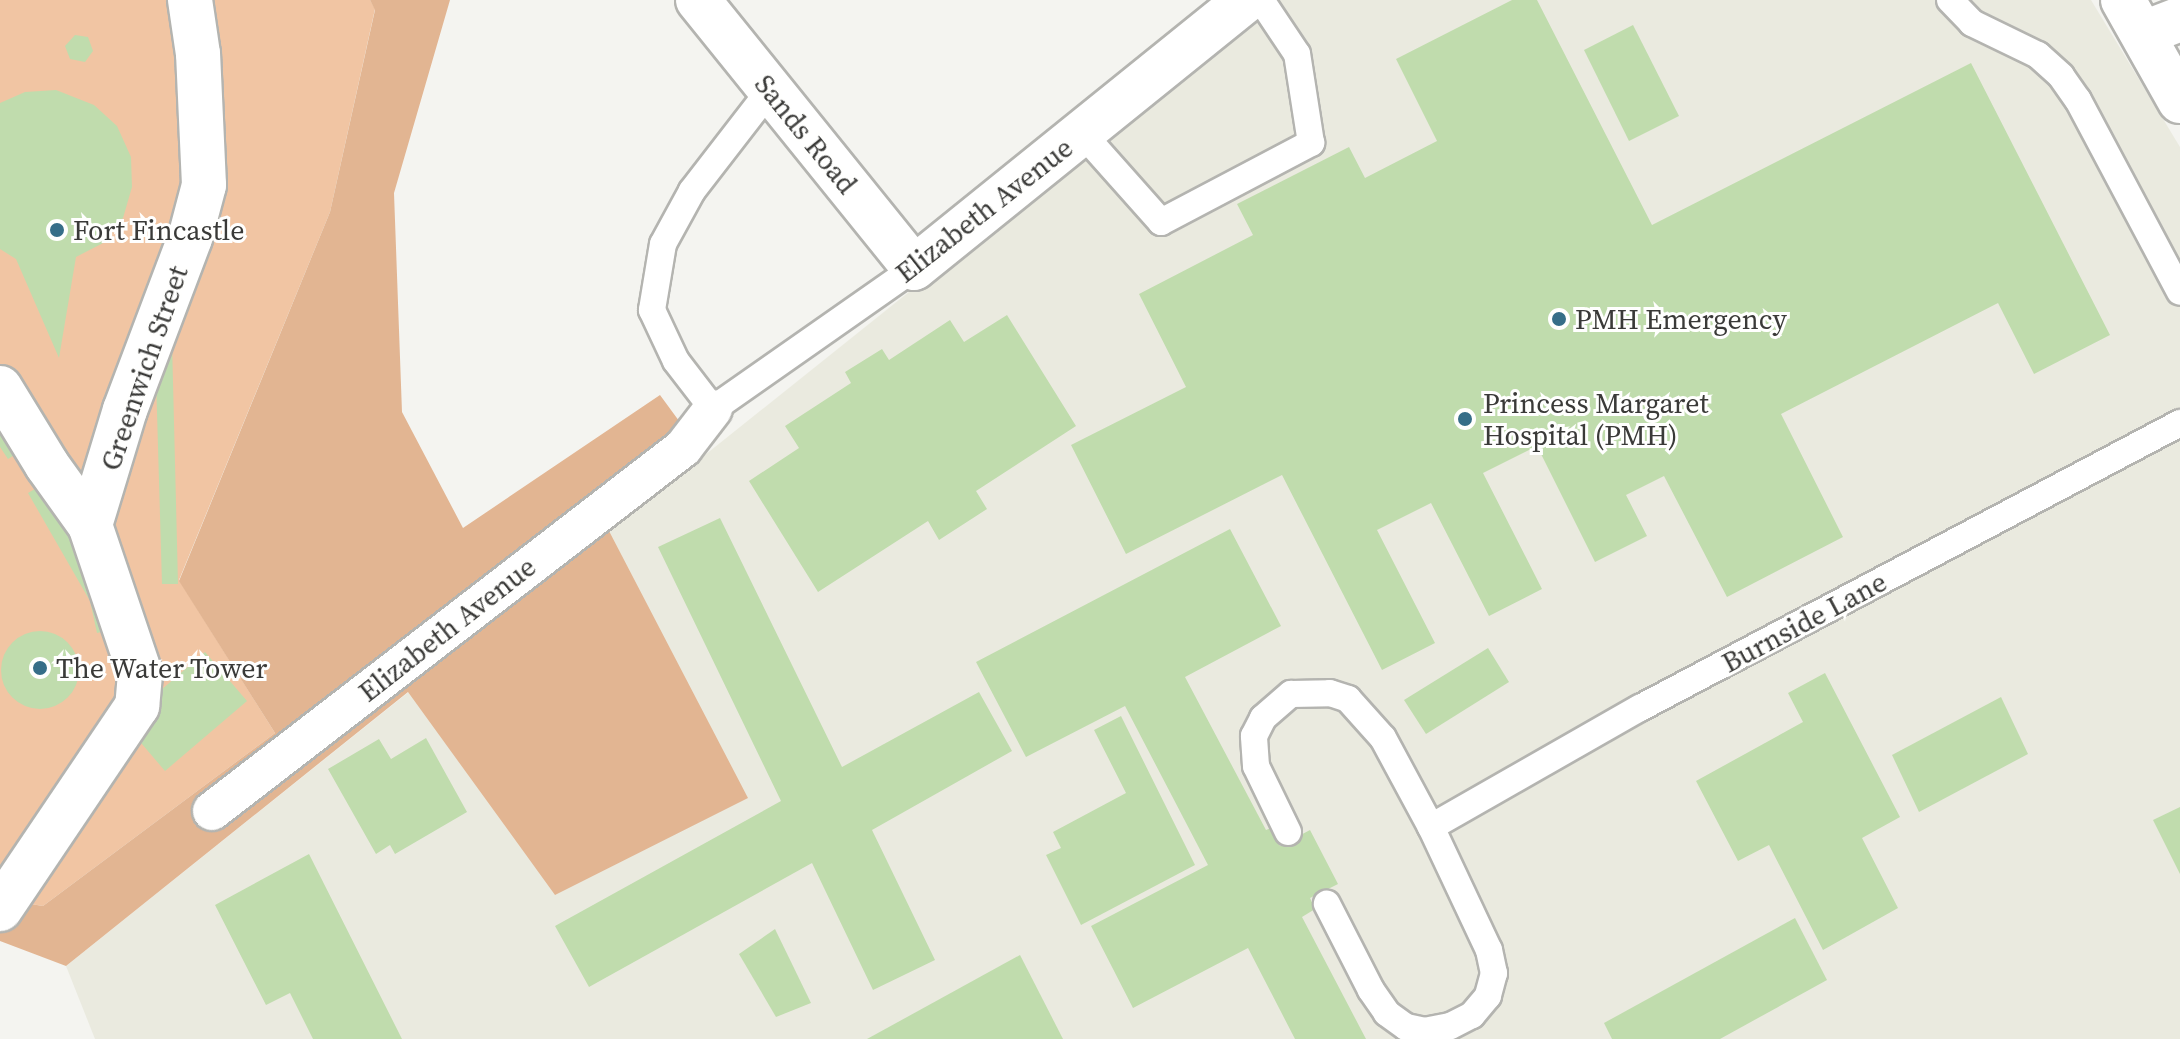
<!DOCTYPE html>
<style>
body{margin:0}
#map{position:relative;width:2180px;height:1039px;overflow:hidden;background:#f4f4f0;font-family:"Source Serif 4",serif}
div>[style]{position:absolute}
.built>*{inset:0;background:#eaeadf}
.green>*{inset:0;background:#f1c5a3}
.forest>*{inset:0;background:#e2b592}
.building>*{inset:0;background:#c0dcad}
.round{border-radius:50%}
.roads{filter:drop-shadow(2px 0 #b4b4b0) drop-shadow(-2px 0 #b4b4b0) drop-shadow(0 2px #b4b4b0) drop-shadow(0 -2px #b4b4b0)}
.service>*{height:26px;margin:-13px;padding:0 13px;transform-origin:13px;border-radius:13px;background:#fff}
.pedestrian>*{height:38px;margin:-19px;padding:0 19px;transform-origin:19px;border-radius:19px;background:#fff}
.minor>*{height:44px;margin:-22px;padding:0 22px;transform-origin:22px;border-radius:22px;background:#fff}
.trunk>*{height:44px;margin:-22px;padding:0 22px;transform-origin:22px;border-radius:22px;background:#fff}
.dots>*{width:22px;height:22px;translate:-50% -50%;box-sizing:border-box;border:4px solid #fffffe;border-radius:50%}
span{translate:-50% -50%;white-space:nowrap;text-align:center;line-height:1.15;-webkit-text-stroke:6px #fffffe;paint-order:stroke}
.street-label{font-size:28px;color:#3a3a38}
.poi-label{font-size:28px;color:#3a3a38}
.left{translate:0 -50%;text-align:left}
</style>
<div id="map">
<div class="built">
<i style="clip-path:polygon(1274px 0,2091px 0,2180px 147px,2180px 1039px,95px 1039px,66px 966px)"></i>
</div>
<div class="green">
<i style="clip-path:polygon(0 0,370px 0,375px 9px,330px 212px,179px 580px,275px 733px,43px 906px,0 899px)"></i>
</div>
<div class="forest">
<i style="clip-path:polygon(370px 0,450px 0,394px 193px,402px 412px,463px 528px,660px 395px,704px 455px,609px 531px,748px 798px,555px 895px,408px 692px,66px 966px,0 941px,0 899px,43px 906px,275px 733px,179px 581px,330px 212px,375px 10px)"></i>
</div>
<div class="building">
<i style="clip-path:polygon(1512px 0,1537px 0,1652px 225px,1971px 63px,2110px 335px,2034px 374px,1998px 303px,1781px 414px,1843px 537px,1727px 597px,1664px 476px,1626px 495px,1647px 536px,1595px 562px,1537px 446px,1483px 473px,1542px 589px,1489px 616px,1431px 503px,1377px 530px,1435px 643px,1382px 670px,1282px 475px,1126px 554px,1071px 445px,1186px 387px,1139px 294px,1253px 235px,1237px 204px,1349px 147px,1365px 178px,1437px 141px,1396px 59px)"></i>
<i style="clip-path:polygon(1633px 25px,1679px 116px,1629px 141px,1584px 50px)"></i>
<i style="clip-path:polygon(75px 35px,88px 37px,93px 51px,85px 62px,70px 59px,65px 46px)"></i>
<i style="clip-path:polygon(56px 90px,94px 105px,117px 126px,131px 157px,132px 187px,123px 218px,105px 242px,76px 257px,59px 358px,16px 259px,0 249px,0 103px,25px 92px)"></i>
<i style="clip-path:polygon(1007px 315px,1076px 426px,976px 491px,987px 509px,939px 540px,928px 521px,818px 592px,749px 481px,799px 448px,785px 426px,851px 383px,845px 372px,882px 349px,889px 360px,950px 320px,964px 342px)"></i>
<i style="clip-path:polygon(172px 342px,178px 584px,162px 584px,155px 343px)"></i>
<i style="clip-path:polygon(0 410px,24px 449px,8px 459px,0 447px)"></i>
<i style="clip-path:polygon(40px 486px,103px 596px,109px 630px,97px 633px,90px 601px,28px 493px)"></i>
<i style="clip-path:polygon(720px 518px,842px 767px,979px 692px,1012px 751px,872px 830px,935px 960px,873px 990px,812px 863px,589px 987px,555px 926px,781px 801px,658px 547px)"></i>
<i style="clip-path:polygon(1230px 529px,1281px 626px,1185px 677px,1266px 830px,1271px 828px,1280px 846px,1310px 830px,1338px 884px,1310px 898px,1315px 909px,1302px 917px,1366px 1039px,1295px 1039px,1248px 948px,1133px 1008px,1091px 926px,1208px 865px,1125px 706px,1026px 757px,976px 662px)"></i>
<i class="round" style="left:1px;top:631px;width:78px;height:78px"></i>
<i style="clip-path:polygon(1488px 648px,1509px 682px,1426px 734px,1404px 700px)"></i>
<i style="clip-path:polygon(205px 652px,247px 701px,165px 771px,130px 730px,159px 705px,153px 697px)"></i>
<i style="clip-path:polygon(1825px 673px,1900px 817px,1862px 838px,1898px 908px,1823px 950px,1769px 845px,1738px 861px,1696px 781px,1803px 722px,1788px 693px)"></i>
<i style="clip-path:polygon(2001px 697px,2028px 754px,1919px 812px,1892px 755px)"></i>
<i style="clip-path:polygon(1121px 716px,1195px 865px,1081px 925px,1046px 855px,1061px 848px,1053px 832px,1126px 793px,1094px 730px)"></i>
<i style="clip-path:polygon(426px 738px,467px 812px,395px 854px,390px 845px,376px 854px,328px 769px,379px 739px,391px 759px)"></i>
<i style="clip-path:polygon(2180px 807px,2180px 874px,2153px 820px)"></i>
<i style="clip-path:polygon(309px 854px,402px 1039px,313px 1039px,290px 993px,266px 1005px,215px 905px)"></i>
<i style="clip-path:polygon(1795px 918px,1827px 980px,1720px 1039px,1612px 1039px,1604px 1023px)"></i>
<i style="clip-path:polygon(775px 929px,811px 1003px,776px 1017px,739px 954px)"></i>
<i style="clip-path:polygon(1020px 955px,1063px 1039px,867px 1039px)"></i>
</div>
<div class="roads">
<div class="service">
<i style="left:1950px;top:0;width:32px;rotate:46deg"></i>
<i style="left:1972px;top:23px;width:73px;rotate:25.9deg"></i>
<i style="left:2038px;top:55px;width:31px;rotate:42deg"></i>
<i style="left:2061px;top:76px;width:29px;rotate:55deg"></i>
<i style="left:2078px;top:100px;width:217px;rotate:62deg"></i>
<i style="left:770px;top:90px;width:128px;rotate:127.7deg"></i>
<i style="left:692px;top:191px;width:60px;rotate:118.7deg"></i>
<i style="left:663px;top:244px;width:67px;rotate:99.5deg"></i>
<i style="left:652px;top:310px;width:56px;rotate:64.8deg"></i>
<i style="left:676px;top:361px;width:61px;rotate:52.4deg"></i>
<i style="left:713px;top:409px;width:246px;rotate:-35deg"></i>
<i style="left:1082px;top:133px;width:119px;rotate:48.4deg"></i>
<i style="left:1161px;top:222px;width:170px;rotate:-27.8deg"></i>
<i style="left:1311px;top:143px;width:90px;rotate:-98.9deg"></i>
<i style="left:1297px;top:54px;width:65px;rotate:-123.7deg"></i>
<i style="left:1431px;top:827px;width:241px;rotate:-29.7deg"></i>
<i style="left:1640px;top:708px;width:611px;rotate:-27.82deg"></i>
<i style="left:1288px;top:832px;width:73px;rotate:-115.9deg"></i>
<i style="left:1256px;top:766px;width:30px;rotate:-94deg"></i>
<i style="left:1254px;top:736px;width:20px;rotate:-63deg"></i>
<i style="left:1263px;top:718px;width:37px;rotate:-41deg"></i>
<i style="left:1291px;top:694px;width:39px;rotate:-1deg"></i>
<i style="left:1330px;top:693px;width:19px;rotate:18deg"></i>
<i style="left:1348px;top:699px;width:52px;rotate:48.1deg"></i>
<i style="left:1383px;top:738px;width:101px;rotate:61.7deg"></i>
<i style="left:1431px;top:827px;width:136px;rotate:64.8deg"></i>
<i style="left:1489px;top:950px;width:24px;rotate:78deg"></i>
<i style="left:1494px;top:973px;width:24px;rotate:105deg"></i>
<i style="left:1488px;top:996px;width:25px;rotate:130deg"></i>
<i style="left:1472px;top:1015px;width:25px;rotate:153deg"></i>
<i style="left:1450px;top:1026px;width:25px;rotate:169deg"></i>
<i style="left:1425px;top:1031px;width:19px;rotate:-168deg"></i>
<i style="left:1406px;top:1027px;width:24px;rotate:-144deg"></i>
<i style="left:1387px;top:1013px;width:28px;rotate:-125deg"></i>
<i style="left:1371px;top:990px;width:97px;rotate:-117.1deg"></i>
</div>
<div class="pedestrian">
<i style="left:212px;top:811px;width:595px;rotate:-37.62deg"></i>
<i style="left:683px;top:448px;width:49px;rotate:-52.4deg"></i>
</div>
<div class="minor">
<i style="left:698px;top:0;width:344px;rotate:51.1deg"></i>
<i style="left:914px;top:268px;width:427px;rotate:-38.9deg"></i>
<i style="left:2144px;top:33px;width:39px;rotate:-21deg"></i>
<i style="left:0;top:388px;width:90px;rotate:58.6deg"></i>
<i style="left:47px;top:465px;width:74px;rotate:54.4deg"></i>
<i style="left:90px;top:525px;width:157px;rotate:71.4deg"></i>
<i style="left:140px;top:674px;width:32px;rotate:95deg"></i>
<i style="left:137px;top:706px;width:245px;rotate:124deg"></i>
<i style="left:90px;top:525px;width:120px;rotate:-73.1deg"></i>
<i style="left:125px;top:410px;width:184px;rotate:-69.3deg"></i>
<i style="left:190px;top:238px;width:55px;rotate:-75.2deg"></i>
<i style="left:204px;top:185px;width:131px;rotate:-92.6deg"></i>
<i style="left:198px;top:54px;width:55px;rotate:-98.4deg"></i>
</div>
<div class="trunk">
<i style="left:2123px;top:0;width:116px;rotate:60.6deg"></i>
</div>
</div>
<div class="dots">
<i style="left:57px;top:230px;background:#366e88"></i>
<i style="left:1559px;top:319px;background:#366e88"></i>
<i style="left:1465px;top:419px;background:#366e88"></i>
<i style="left:40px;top:668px;background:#366e88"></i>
</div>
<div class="street-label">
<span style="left:806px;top:134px;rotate:51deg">Sands Road</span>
<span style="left:984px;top:210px;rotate:-38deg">Elizabeth Avenue</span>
<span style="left:144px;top:368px;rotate:-71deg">Greenwich Street</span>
<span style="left:1804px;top:622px;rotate:-28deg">Burnside Lane</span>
<span style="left:447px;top:629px;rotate:-38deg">Elizabeth Avenue</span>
</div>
<div class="poi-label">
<span class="left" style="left:73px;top:230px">Fort Fincastle</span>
<span class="left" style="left:1575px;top:319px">PMH Emergency</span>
<span class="left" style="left:1483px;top:419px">Princess Margaret<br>Hospital (PMH)</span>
<span class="left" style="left:56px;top:668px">The Water Tower</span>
</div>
</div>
